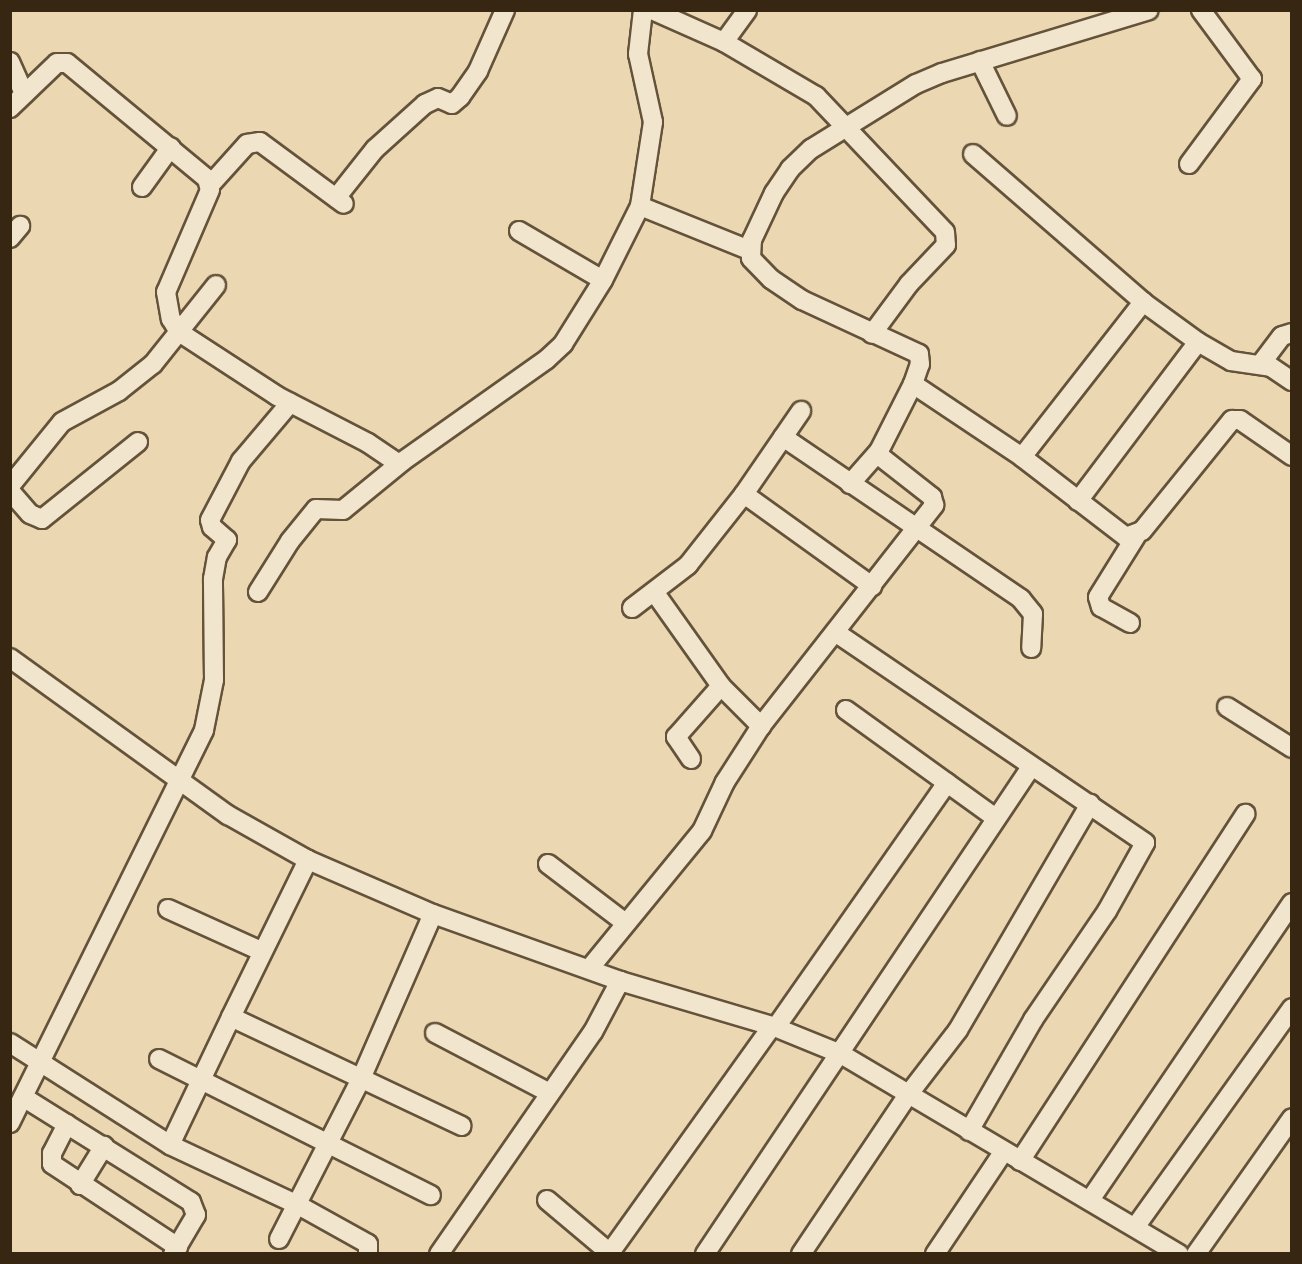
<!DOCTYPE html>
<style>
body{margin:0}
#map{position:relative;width:1302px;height:1264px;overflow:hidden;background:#ebd7b2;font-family:"IM FELL Double Pica",serif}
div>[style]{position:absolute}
.roads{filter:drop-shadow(2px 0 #64533a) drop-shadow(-2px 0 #64533a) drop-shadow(0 2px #64533a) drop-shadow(0 -2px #64533a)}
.minor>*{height:18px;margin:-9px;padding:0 9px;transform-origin:9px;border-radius:9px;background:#f2e5cd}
span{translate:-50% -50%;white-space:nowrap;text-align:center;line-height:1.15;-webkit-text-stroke:4.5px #f2e5cd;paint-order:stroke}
.frame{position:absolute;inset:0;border:12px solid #372712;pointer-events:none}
</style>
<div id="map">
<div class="roads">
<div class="minor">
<i style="left:652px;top:10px;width:79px;rotate:24deg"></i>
<i style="left:724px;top:42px;width:107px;rotate:30.4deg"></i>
<i style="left:816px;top:96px;width:187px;rotate:46.5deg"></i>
<i style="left:945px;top:232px;width:13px;rotate:86deg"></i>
<i style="left:946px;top:245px;width:54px;rotate:133.5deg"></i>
<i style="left:909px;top:284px;width:62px;rotate:126.5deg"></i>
<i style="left:724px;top:42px;width:39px;rotate:-54deg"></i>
<i style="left:980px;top:61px;width:61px;rotate:63.9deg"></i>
<i style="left:10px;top:62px;width:35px;rotate:66deg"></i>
<i style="left:10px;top:108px;width:65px;rotate:-43.8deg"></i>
<i style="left:57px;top:63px;width:10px"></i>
<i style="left:67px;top:63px;width:182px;rotate:39.6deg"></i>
<i style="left:207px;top:179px;width:11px;rotate:75deg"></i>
<i style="left:210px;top:190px;width:111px;rotate:113.3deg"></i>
<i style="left:166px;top:292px;width:27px;rotate:80deg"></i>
<i style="left:171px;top:319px;width:15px;rotate:58deg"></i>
<i style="left:179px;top:332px;width:117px;rotate:33.1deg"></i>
<i style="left:277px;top:396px;width:102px;rotate:27.3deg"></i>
<i style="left:368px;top:443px;width:37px;rotate:34deg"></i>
<i style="left:973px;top:154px;width:225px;rotate:41deg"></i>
<i style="left:1143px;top:302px;width:68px;rotate:36deg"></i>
<i style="left:1198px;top:342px;width:38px;rotate:30deg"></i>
<i style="left:1231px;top:361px;width:40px;rotate:8.5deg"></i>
<i style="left:1271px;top:367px;width:25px;rotate:34deg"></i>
<i style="left:1189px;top:164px;width:106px;rotate:-53.5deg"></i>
<i style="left:1252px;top:79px;width:86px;rotate:-126.5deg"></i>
<i style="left:211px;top:184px;width:54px;rotate:-48deg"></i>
<i style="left:247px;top:144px;width:13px;rotate:-9deg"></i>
<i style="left:260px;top:142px;width:104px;rotate:36.4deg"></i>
<i style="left:142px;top:187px;width:49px;rotate:-54.1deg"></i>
<i style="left:336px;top:198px;width:63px;rotate:-51.5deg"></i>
<i style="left:375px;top:149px;width:67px;rotate:-42deg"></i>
<i style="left:425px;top:104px;width:14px;rotate:-25deg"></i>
<i style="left:438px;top:98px;width:15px;rotate:23deg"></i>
<i style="left:452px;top:104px;width:11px;rotate:-41deg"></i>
<i style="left:460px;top:97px;width:32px;rotate:-55deg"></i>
<i style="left:478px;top:71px;width:67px;rotate:-66.1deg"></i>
<i style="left:640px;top:206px;width:118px;rotate:22deg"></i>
<i style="left:519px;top:231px;width:97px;rotate:30.3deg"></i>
<i style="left:10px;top:238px;width:16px;rotate:-50deg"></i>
<i style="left:1260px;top:365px;width:36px;rotate:-53deg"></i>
<i style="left:1282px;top:336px;width:10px;rotate:-17deg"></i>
<i style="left:913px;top:384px;width:131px;rotate:33.8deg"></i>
<i style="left:1022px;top:457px;width:131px;rotate:37.6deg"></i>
<i style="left:1126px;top:537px;width:17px;rotate:-21deg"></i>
<i style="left:1142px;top:531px;width:143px;rotate:-51deg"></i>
<i style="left:1232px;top:420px;width:8px"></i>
<i style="left:1240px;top:420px;width:63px;rotate:34.7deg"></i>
<i style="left:783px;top:437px;width:288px;rotate:34.2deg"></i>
<i style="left:1021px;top:599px;width:19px;rotate:51deg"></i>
<i style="left:1033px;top:614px;width:34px;rotate:93deg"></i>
<i style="left:1022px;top:457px;width:197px;rotate:-52deg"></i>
<i style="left:850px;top:484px;width:44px;rotate:-48.7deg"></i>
<i style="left:10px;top:486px;width:82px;rotate:-50.9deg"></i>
<i style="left:62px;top:422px;width:65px;rotate:-28.5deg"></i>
<i style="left:119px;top:391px;width:43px;rotate:-38.5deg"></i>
<i style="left:153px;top:364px;width:101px;rotate:-51.4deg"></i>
<i style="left:10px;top:491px;width:30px;rotate:49deg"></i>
<i style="left:30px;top:514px;width:13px;rotate:23deg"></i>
<i style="left:42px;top:519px;width:123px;rotate:-38.7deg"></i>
<i style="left:744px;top:494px;width:158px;rotate:35.7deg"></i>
<i style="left:1078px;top:501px;width:199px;rotate:-53deg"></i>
<i style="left:258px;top:592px;width:60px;rotate:-57.9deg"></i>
<i style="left:290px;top:541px;width:41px;rotate:-50.9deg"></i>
<i style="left:316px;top:509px;width:27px;rotate:2deg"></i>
<i style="left:343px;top:510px;width:77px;rotate:-39.2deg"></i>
<i style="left:403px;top:461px;width:176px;rotate:-35.3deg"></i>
<i style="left:547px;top:359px;width:22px;rotate:-43deg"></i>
<i style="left:563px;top:344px;width:75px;rotate:-58deg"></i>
<i style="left:603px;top:280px;width:83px;rotate:-63.4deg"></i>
<i style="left:640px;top:206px;width:85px;rotate:-81.2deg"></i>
<i style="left:653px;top:122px;width:70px;rotate:-102.4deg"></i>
<i style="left:638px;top:54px;width:44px;rotate:-83.5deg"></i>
<i style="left:655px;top:593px;width:114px;rotate:54.6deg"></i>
<i style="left:721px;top:686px;width:57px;rotate:45deg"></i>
<i style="left:632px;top:608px;width:71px;rotate:-37.5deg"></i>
<i style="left:688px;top:565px;width:90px;rotate:-51.7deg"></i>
<i style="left:744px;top:494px;width:101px;rotate:-55.5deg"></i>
<i style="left:1130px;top:623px;width:33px;rotate:-151deg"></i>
<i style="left:1101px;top:607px;width:10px;rotate:-107deg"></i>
<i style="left:1098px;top:597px;width:72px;rotate:-58.1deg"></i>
<i style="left:835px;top:632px;width:375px;rotate:34.2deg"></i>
<i style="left:1145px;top:843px;width:78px;rotate:119.2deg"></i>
<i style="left:1107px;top:911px;width:132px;rotate:124.2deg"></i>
<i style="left:1033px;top:1020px;width:128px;rotate:120deg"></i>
<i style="left:10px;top:658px;width:269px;rotate:35.8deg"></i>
<i style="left:228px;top:815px;width:92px;rotate:29.4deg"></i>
<i style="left:308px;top:860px;width:136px;rotate:23.4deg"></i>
<i style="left:433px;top:914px;width:199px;rotate:19.7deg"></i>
<i style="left:620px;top:981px;width:159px;rotate:16.5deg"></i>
<i style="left:772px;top:1026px;width:74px;rotate:22.1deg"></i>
<i style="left:841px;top:1054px;width:393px;rotate:30.6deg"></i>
<i style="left:1227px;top:707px;width:77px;rotate:32.2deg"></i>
<i style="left:846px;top:710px;width:185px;rotate:35.8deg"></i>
<i style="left:691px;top:759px;width:27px;rotate:-124deg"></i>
<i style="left:676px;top:737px;width:68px;rotate:-48.6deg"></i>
<i style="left:548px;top:864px;width:96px;rotate:37.3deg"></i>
<i style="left:168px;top:909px;width:102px;rotate:24.3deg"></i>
<i style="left:589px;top:969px;width:178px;rotate:-50.7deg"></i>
<i style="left:702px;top:831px;width:54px;rotate:-64.9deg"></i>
<i style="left:725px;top:782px;width:67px;rotate:-57.3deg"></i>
<i style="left:761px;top:726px;width:281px;rotate:-51.9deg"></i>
<i style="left:934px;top:505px;width:8px;rotate:-104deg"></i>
<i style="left:932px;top:497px;width:65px;rotate:-141.9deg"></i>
<i style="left:881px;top:457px;width:6px;rotate:-108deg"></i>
<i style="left:879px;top:451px;width:75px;rotate:-63.1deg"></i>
<i style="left:913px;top:384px;width:21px;rotate:-71deg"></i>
<i style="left:920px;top:364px;width:10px;rotate:-96deg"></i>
<i style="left:919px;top:354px;width:129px;rotate:-155.2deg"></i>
<i style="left:802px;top:300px;width:37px;rotate:-146deg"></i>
<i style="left:771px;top:279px;width:29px;rotate:-134deg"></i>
<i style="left:751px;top:258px;width:18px;rotate:-87deg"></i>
<i style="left:752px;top:240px;width:52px;rotate:-64.9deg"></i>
<i style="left:774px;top:193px;width:29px;rotate:-56deg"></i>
<i style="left:790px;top:169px;width:29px;rotate:-44deg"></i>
<i style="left:811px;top:149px;width:123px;rotate:-31.8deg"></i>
<i style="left:916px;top:84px;width:28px;rotate:-23deg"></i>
<i style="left:942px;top:73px;width:216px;rotate:-16.9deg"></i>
<i style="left:231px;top:1017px;width:175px;rotate:-63.9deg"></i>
<i style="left:776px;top:1027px;width:298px;rotate:-55deg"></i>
<i style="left:435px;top:1033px;width:127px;rotate:27.6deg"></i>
<i style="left:10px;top:1043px;width:190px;rotate:32.5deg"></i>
<i style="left:170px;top:1145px;width:141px;rotate:25.1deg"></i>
<i style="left:298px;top:1205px;width:80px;rotate:29.1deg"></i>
<i style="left:368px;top:1244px;width:10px;rotate:90deg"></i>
<i style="left:159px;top:1059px;width:304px;rotate:26.6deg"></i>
<i style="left:23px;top:1097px;width:198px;rotate:32deg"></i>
<i style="left:191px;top:1202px;width:14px;rotate:69deg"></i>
<i style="left:196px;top:1215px;width:45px;rotate:120.5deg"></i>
<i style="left:10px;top:1123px;width:438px;rotate:-63.7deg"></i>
<i style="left:204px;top:730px;width:51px;rotate:-78.7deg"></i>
<i style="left:214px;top:680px;width:101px;rotate:-90.6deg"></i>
<i style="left:213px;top:579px;width:22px;rotate:-80deg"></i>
<i style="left:217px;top:557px;width:20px;rotate:-60deg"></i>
<i style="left:227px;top:540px;width:20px;rotate:-139deg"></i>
<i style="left:212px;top:527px;width:7px;rotate:-106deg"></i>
<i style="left:210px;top:520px;width:67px;rotate:-62.3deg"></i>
<i style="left:241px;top:461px;width:76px;rotate:-49.8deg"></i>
<i style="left:67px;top:1124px;width:33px;rotate:117deg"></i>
<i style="left:52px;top:1153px;width:11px;rotate:90deg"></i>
<i style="left:52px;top:1164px;width:151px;rotate:33.4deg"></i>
<i style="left:170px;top:1145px;width:142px;rotate:-64.5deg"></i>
<i style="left:231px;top:1017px;width:255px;rotate:25.3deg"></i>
<i style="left:1020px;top:1161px;width:414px;rotate:-57deg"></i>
<i style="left:80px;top:1185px;width:46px;rotate:-58.4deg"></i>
<i style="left:547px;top:1200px;width:82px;rotate:40.1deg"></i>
<i style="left:1090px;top:1200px;width:359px;rotate:-55.8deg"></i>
<i style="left:1136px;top:1226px;width:268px;rotate:-54.4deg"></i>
<i style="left:279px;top:1239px;width:178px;rotate:-62.9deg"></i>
<i style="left:360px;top:1081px;width:182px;rotate:-66.4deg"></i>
<i style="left:439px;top:1254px;width:270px;rotate:-55.3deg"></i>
<i style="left:593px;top:1032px;width:58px;rotate:-62.1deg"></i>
<i style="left:609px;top:1254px;width:280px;rotate:-54.4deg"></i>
<i style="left:705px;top:1254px;width:586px;rotate:-56.2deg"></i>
<i style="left:801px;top:1254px;width:192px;rotate:-56.1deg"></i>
<i style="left:908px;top:1095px;width:82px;rotate:-52.4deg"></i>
<i style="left:958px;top:1030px;width:262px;rotate:-59.7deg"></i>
<i style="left:935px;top:1254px;width:124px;rotate:-56.2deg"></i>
<i style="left:1196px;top:1254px;width:166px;rotate:-54.8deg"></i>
</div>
</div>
<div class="frame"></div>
</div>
